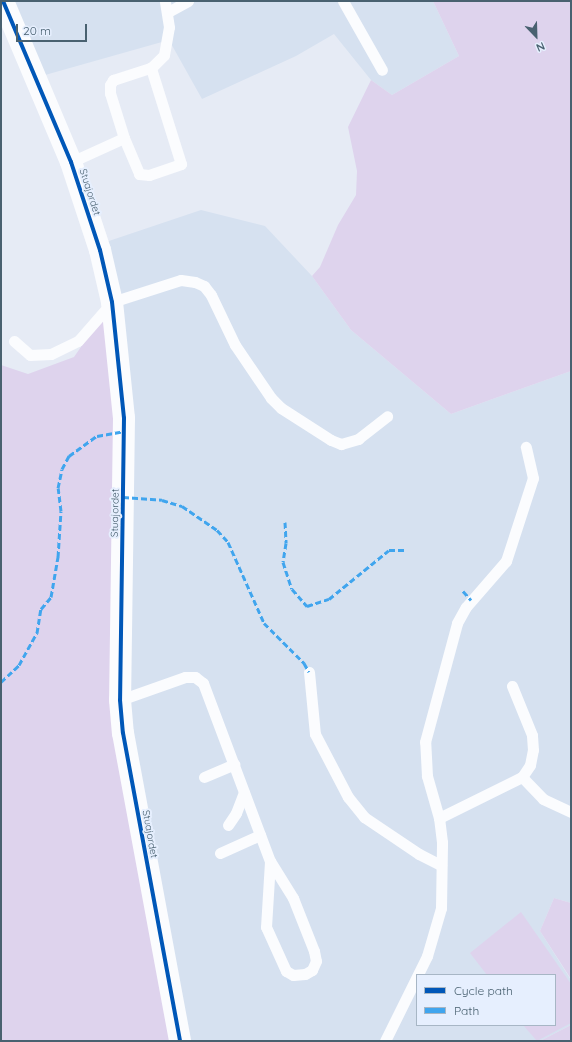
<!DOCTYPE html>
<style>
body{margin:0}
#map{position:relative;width:572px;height:1042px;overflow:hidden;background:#e6ebf5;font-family:Quicksand,sans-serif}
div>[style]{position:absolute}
.residential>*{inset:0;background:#d6e1f0}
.green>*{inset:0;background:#ded3ed}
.lane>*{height:11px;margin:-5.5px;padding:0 5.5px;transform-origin:5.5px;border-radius:5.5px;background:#fbfcfe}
.street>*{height:22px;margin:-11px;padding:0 11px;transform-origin:11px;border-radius:11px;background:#fbfcfe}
.quiet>*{height:3px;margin-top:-1.5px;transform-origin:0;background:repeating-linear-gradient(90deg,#40a5ee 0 6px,transparent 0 9px)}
.cycleway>*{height:4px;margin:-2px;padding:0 2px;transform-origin:2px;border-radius:2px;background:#0057b8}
span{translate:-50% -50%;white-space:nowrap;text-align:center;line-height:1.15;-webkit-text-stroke:4px #e6effe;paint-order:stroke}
.street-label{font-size:10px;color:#496170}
.frame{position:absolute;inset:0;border:2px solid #496170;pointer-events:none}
.legend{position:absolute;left:416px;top:974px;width:140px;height:52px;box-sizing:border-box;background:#e6effe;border:1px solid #a7b6c5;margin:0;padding:5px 7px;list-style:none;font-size:12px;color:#496170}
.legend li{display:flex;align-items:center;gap:8px;height:20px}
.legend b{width:20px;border:1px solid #a7b6c5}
.north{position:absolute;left:516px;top:16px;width:40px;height:40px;-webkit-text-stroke:3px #e6effe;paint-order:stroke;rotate:157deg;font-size:11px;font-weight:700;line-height:16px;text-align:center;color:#496170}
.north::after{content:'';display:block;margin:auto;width:14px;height:18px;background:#496170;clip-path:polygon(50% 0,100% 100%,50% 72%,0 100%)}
.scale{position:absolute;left:16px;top:24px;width:71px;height:18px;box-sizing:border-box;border:2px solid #496170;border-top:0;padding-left:5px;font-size:12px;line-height:14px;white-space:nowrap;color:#496170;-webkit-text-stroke:3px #e6effe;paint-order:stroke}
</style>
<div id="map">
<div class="residential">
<i style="clip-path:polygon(1px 1px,433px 1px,459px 56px,392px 95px,371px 80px,334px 34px,296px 56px,202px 99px,169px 40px,38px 77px)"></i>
<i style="clip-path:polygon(evenodd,201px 210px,265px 226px,312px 276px,351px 330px,451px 414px,571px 371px,571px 903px,554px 898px,540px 931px,571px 980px,571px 1025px,540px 1041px,180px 1041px,123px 733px,123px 497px,97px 245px,201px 210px,417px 975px,555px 975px,555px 1025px,417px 1025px,417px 975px)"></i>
</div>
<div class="green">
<i style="clip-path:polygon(433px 1px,571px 1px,571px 371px,451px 414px,351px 330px,312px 276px,320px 267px,338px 225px,356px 195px,357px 171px,348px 127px,371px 80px,392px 95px,459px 56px)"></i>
<i style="clip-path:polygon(112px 302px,120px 700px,180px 1041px,1px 1041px,1px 365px,28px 374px,74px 357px)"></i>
<i style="clip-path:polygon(554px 898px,571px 903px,571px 979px,540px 931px)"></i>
<i style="clip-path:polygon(521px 912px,571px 984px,571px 1023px,537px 1041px,523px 1025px,555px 1025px,555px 975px,487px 975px,470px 953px)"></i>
<i style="clip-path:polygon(571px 1025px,571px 1041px,540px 1041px)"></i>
</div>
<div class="lane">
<i style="left:343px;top:1px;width:79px;rotate:60.5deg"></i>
<i style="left:168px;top:12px;width:23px;rotate:-29deg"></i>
<i style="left:124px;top:138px;width:47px;rotate:-107.3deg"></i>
<i style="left:110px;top:93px;width:8px;rotate:-90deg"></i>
<i style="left:110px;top:85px;width:6px;rotate:-59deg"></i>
<i style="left:113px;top:80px;width:40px;rotate:-18deg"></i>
<i style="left:71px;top:162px;width:58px;rotate:-24.4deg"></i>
<i style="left:124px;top:138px;width:39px;rotate:67deg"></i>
<i style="left:139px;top:174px;width:10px;rotate:6deg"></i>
<i style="left:149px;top:175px;width:34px;rotate:-19deg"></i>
<i style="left:181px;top:164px;width:101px;rotate:-107.4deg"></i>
<i style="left:151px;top:68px;width:18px;rotate:-45deg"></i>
<i style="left:164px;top:55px;width:28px;rotate:-80deg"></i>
<i style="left:169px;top:27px;width:26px;rotate:-99deg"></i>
<i style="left:14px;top:341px;width:21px;rotate:41deg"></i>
<i style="left:30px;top:355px;width:21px;rotate:-3deg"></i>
<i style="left:51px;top:354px;width:30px;rotate:-26deg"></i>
<i style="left:78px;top:341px;width:52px;rotate:-48.9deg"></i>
<i style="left:112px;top:302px;width:72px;rotate:-17.7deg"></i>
<i style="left:181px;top:280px;width:14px;rotate:8deg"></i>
<i style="left:195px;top:282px;width:10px;rotate:24deg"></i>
<i style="left:204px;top:286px;width:11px;rotate:52deg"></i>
<i style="left:211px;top:295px;width:55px;rotate:64.4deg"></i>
<i style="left:235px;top:345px;width:64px;rotate:55.8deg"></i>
<i style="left:271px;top:398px;width:14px;rotate:45deg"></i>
<i style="left:281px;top:408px;width:59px;rotate:32.6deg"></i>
<i style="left:331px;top:440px;width:11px;rotate:22deg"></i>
<i style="left:341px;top:444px;width:18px;rotate:-16deg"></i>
<i style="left:358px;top:439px;width:37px;rotate:-38deg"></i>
<i style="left:309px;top:672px;width:62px;rotate:84.5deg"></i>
<i style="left:315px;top:734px;width:71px;rotate:62.4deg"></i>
<i style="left:348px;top:797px;width:26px;rotate:51deg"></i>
<i style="left:364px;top:817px;width:66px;rotate:33.9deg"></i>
<i style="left:419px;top:854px;width:25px;rotate:27deg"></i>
<i style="left:120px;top:700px;width:69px;rotate:-19.5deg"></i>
<i style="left:185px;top:677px;width:10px"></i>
<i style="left:195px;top:677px;width:10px;rotate:37deg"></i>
<i style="left:203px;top:683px;width:190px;rotate:69.4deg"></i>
<i style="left:270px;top:861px;width:44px;rotate:58.1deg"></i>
<i style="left:293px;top:898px;width:57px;rotate:68.4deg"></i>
<i style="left:314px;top:951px;width:10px;rotate:79deg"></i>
<i style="left:316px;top:961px;width:10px;rotate:114deg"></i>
<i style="left:312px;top:970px;width:8px;rotate:150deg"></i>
<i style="left:305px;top:974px;width:12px;rotate:175deg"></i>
<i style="left:293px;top:975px;width:8px;rotate:-150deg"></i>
<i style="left:286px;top:971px;width:48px;rotate:-114.4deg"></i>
<i style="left:266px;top:927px;width:66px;rotate:-86.5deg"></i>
<i style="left:204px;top:777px;width:33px;rotate:-23deg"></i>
<i style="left:522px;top:777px;width:30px;rotate:46deg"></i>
<i style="left:543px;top:799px;width:31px;rotate:25deg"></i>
<i style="left:439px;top:818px;width:93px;rotate:-26.3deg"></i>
<i style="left:522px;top:777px;width:14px;rotate:-56deg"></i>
<i style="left:530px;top:765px;width:15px;rotate:-79deg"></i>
<i style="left:533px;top:750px;width:15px;rotate:-94deg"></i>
<i style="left:532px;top:735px;width:53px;rotate:-112.2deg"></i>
<i style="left:228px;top:825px;width:14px;rotate:-56deg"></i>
<i style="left:236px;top:813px;width:22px;rotate:-69deg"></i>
<i style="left:220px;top:853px;width:44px;rotate:-24.2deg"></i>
<i style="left:385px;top:1041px;width:95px;rotate:-63.7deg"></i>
<i style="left:427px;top:956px;width:50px;rotate:-73.7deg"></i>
<i style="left:441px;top:908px;width:66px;rotate:-89.1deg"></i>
<i style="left:442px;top:842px;width:24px;rotate:-97deg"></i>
<i style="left:439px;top:818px;width:44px;rotate:-105.9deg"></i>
<i style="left:427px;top:776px;width:34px;rotate:-93deg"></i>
<i style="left:425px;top:742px;width:123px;rotate:-74.9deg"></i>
<i style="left:457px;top:623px;width:18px;rotate:-61deg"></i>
<i style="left:466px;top:607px;width:61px;rotate:-49deg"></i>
<i style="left:506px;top:561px;width:87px;rotate:-72deg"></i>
<i style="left:533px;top:478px;width:32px;rotate:-103deg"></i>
</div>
<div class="street">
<i style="left:3px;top:1px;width:175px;rotate:67.1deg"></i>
<i style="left:71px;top:162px;width:93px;rotate:71.8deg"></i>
<i style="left:100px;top:250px;width:53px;rotate:77deg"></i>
<i style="left:112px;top:302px;width:117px;rotate:84.1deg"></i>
<i style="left:124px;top:418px;width:282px;rotate:90.8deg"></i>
<i style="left:120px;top:700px;width:33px;rotate:85deg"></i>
<i style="left:123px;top:733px;width:313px;rotate:79.5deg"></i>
</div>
<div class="quiet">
<i style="left:123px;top:497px;width:39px;rotate:4deg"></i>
<i style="left:162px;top:500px;width:21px;rotate:17deg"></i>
<i style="left:182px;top:506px;width:42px;rotate:34.4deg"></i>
<i style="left:217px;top:530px;width:16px;rotate:47deg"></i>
<i style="left:228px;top:542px;width:89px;rotate:66deg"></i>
<i style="left:264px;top:623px;width:57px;rotate:45deg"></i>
<i style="left:304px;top:663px;width:10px;rotate:61deg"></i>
<i style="left:285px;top:522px;width:21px;rotate:87deg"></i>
<i style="left:286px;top:543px;width:19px;rotate:99deg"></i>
<i style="left:283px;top:562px;width:28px;rotate:72deg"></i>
<i style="left:292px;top:589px;width:23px;rotate:49deg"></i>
<i style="left:307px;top:606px;width:23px;rotate:-18deg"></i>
<i style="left:329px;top:599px;width:77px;rotate:-39.2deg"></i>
<i style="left:389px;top:550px;width:17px"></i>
<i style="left:463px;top:591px;width:12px;rotate:48deg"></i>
<i style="left:1px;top:682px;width:25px;rotate:-43deg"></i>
<i style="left:19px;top:665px;width:37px;rotate:-61deg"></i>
<i style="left:37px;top:633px;width:24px;rotate:-81deg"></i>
<i style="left:41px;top:609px;width:16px;rotate:-50deg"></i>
<i style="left:51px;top:597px;width:41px;rotate:-80.1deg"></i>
<i style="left:58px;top:557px;width:46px;rotate:-86.3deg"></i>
<i style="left:61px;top:511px;width:23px;rotate:-97deg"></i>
<i style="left:58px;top:488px;width:19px;rotate:-78deg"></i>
<i style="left:62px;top:469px;width:15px;rotate:-62deg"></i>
<i style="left:69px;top:456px;width:34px;rotate:-36deg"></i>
<i style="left:97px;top:436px;width:27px;rotate:-10deg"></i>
</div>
<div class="cycleway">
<i style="left:3px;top:1px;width:175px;rotate:67.1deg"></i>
<i style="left:71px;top:162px;width:93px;rotate:71.8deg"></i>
<i style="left:100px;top:250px;width:53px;rotate:77deg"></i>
<i style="left:112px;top:302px;width:117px;rotate:84.1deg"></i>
<i style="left:124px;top:418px;width:282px;rotate:90.8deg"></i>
<i style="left:120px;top:700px;width:33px;rotate:85deg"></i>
<i style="left:123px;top:733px;width:313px;rotate:79.5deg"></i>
</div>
<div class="street-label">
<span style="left:90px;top:192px;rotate:72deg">Stuajordet</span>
<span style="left:115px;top:513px;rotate:-89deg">Stuajordet</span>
<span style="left:150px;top:834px;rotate:80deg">Stuajordet</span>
</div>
<div class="frame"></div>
<ul class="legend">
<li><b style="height:5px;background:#0057b8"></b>Cycle path</li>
<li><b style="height:5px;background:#40a5ee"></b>Path</li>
</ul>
<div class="north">N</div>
<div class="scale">20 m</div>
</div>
